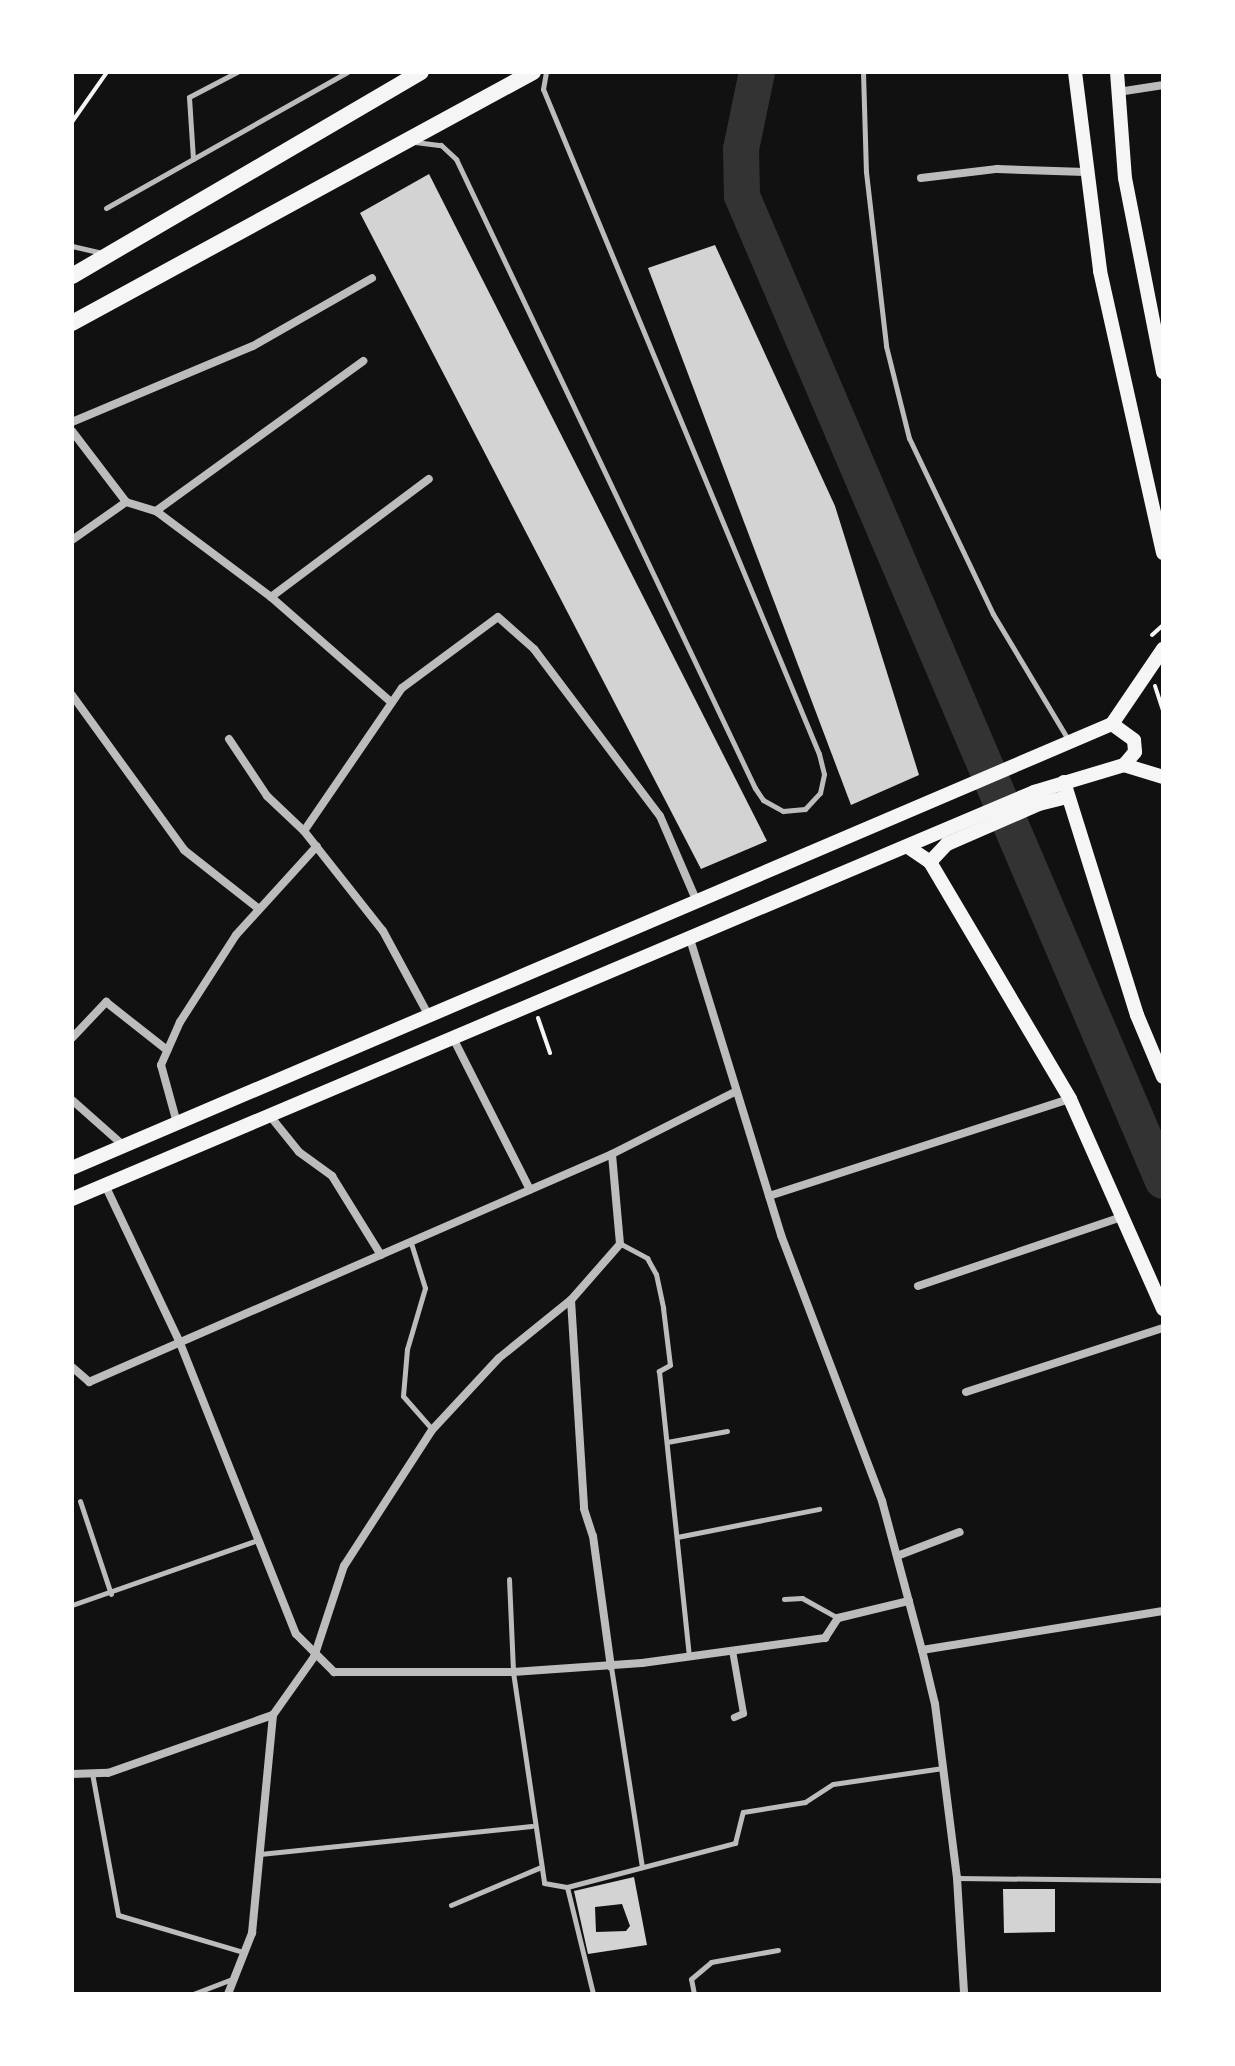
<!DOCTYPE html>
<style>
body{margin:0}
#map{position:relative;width:1235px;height:2066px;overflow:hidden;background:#111;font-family:"Asap Condensed",sans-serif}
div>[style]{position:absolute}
.river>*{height:36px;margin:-18px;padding:0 18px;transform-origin:18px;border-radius:18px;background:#333}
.building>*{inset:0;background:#d3d3d3}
.path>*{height:4px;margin:-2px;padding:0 2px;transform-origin:2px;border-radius:2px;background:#f5f5f5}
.service>*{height:5px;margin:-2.5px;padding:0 2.5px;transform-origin:2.5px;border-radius:2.5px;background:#bcbcbc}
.pedestrian>*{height:7px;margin:-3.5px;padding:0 3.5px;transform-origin:3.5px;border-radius:3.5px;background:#bcbcbc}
.minor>*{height:8px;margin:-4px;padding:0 4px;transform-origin:4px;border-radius:4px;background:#bcbcbc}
.secondary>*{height:14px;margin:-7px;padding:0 7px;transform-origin:7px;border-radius:7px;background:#f5f5f5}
.primary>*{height:14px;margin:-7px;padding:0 7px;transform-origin:7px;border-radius:7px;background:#f5f5f5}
.trunk>*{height:16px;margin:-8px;padding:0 8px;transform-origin:8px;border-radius:8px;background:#f5f5f5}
span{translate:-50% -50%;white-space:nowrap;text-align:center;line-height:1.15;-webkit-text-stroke:7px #fff;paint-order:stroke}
.frame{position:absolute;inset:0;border:74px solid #fff;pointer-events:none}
</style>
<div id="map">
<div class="river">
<i style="left:757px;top:72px;width:79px;rotate:101.7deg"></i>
<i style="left:741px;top:149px;width:47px;rotate:88.8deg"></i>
<i style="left:742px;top:196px;width:1071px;rotate:66.86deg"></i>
</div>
<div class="building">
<i style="clip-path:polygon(429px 174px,767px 841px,701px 869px,360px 213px)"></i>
<i style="clip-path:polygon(715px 245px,835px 506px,919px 775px,851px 805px,648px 268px)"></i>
<i style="clip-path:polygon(evenodd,634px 1877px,647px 1945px,588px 1954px,574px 1891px,634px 1877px,622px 1904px,630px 1926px,626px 1931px,596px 1932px,595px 1907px,622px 1904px)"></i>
<i style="clip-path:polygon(1003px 1889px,1055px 1889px,1055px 1932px,1004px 1933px)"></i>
</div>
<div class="path">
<i style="left:72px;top:122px;width:61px;rotate:-55deg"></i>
<i style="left:1152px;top:635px;width:15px;rotate:-42deg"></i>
<i style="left:1155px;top:686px;width:26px;rotate:72deg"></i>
<i style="left:538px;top:1018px;width:37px;rotate:71deg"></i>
</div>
<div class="service">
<i style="left:863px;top:72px;width:100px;rotate:88.3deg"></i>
<i style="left:866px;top:172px;width:175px;rotate:83.4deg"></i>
<i style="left:886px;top:346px;width:95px;rotate:76deg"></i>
<i style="left:909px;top:438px;width:195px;rotate:64.5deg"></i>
<i style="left:993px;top:614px;width:148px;rotate:59.1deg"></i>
<i style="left:415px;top:142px;width:26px;rotate:7deg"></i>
<i style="left:441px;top:145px;width:21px;rotate:43deg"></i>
<i style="left:456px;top:159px;width:696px;rotate:64.58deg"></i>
<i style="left:755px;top:788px;width:14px;rotate:56deg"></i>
<i style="left:763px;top:800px;width:23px;rotate:29deg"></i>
<i style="left:783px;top:811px;width:22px;rotate:-5deg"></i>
<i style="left:805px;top:809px;width:22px;rotate:-47deg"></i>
<i style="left:820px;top:793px;width:19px;rotate:-78deg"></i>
<i style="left:824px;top:774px;width:21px;rotate:-104deg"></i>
<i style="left:819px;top:754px;width:720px;rotate:-112.54deg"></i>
<i style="left:543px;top:89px;width:17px;rotate:-80deg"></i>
<i style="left:193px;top:159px;width:62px;rotate:-93.7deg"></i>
<i style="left:189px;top:97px;width:54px;rotate:-27.5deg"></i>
<i style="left:106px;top:208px;width:277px;rotate:-29.4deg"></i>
<i style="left:72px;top:246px;width:31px;rotate:13deg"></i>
<i style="left:411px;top:1243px;width:47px;rotate:72.7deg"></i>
<i style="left:425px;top:1288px;width:64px;rotate:106.4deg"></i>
<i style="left:407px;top:1349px;width:47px;rotate:94.9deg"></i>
<i style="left:403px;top:1396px;width:44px;rotate:48.7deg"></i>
<i style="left:621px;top:1244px;width:30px;rotate:28deg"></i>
<i style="left:647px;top:1258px;width:18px;rotate:61deg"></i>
<i style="left:656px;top:1274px;width:35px;rotate:78deg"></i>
<i style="left:663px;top:1308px;width:57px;rotate:83deg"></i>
<i style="left:670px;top:1365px;width:13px;rotate:151deg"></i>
<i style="left:659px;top:1371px;width:287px;rotate:84deg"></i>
<i style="left:667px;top:1442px;width:61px;rotate:-10.4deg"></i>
<i style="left:80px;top:1501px;width:98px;rotate:71.6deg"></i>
<i style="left:677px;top:1537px;width:145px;rotate:-11.2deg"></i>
<i style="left:509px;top:1579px;width:93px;rotate:87.5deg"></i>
<i style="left:513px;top:1672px;width:213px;rotate:81.6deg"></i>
<i style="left:544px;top:1883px;width:23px;rotate:10deg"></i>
<i style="left:567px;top:1887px;width:174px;rotate:-14.7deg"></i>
<i style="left:735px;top:1843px;width:32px;rotate:-76deg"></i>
<i style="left:743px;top:1812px;width:63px;rotate:-9.2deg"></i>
<i style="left:805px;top:1802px;width:33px;rotate:-33deg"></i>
<i style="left:833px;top:1784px;width:111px;rotate:-8.3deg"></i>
<i style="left:784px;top:1599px;width:18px;rotate:-3deg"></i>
<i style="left:802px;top:1598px;width:41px;rotate:29.1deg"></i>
<i style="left:72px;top:1605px;width:194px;rotate:-19.3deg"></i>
<i style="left:611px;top:1667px;width:202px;rotate:81.2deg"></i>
<i style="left:92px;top:1773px;width:144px;rotate:79.6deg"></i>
<i style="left:118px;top:1915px;width:130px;rotate:16.5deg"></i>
<i style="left:260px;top:1854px;width:273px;rotate:-5.9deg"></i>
<i style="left:957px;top:1878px;width:206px;rotate:0.6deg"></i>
<i style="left:567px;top:1887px;width:110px;rotate:76.3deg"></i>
<i style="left:451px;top:1905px;width:98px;rotate:-22.9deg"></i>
<i style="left:193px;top:1994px;width:39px;rotate:-21deg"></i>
<i style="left:694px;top:1994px;width:15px;rotate:-101deg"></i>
<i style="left:691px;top:1979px;width:26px;rotate:-40deg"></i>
<i style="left:711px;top:1962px;width:68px;rotate:-10.2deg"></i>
</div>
<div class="pedestrian">
<i style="left:732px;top:1650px;width:64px;rotate:80.1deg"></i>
<i style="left:743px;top:1713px;width:10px;rotate:156deg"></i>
</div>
<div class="minor">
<i style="left:1118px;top:92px;width:46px;rotate:-8.8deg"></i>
<i style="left:921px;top:178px;width:77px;rotate:-6.8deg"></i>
<i style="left:997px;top:169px;width:88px;rotate:2deg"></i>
<i style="left:72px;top:422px;width:196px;rotate:-22.8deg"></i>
<i style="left:253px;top:346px;width:137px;rotate:-29.7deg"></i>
<i style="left:72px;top:431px;width:89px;rotate:52.7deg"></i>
<i style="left:126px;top:502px;width:31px;rotate:17deg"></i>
<i style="left:156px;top:511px;width:144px;rotate:36.8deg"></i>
<i style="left:271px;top:597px;width:159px;rotate:41.2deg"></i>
<i style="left:156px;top:511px;width:256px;rotate:-35.9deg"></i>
<i style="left:72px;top:540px;width:66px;rotate:-35.1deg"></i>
<i style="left:271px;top:597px;width:197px;rotate:-36.8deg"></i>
<i style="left:72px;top:695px;width:191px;rotate:54.1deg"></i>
<i style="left:184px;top:850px;width:95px;rotate:38.2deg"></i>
<i style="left:229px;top:739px;width:69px;rotate:56.3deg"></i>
<i style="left:267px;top:796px;width:51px;rotate:43.4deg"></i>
<i style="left:304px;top:831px;width:127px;rotate:51.7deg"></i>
<i style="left:383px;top:931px;width:97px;rotate:61.6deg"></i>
<i style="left:304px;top:831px;width:173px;rotate:-55.6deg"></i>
<i style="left:402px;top:688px;width:119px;rotate:-36.5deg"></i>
<i style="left:498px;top:617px;width:48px;rotate:41.6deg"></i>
<i style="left:534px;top:649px;width:209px;rotate:53deg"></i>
<i style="left:660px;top:816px;width:94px;rotate:66.7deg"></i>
<i style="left:690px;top:939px;width:310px;rotate:72.9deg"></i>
<i style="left:781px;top:1235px;width:285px;rotate:69.2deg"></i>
<i style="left:882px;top:1501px;width:154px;rotate:75deg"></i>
<i style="left:922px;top:1650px;width:56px;rotate:76.5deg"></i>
<i style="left:935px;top:1704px;width:175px;rotate:82.8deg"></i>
<i style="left:957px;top:1878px;width:116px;rotate:86.5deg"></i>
<i style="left:72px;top:1038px;width:50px;rotate:-46.6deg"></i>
<i style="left:106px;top:1002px;width:78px;rotate:38.2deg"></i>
<i style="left:453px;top:1038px;width:170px;rotate:63.1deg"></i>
<i style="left:72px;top:1100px;width:69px;rotate:41.5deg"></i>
<i style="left:270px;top:1116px;width:46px;rotate:51.1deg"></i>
<i style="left:299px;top:1152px;width:41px;rotate:36deg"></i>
<i style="left:332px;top:1176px;width:93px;rotate:58.2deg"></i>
<i style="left:177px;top:1123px;width:60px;rotate:-105.4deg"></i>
<i style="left:161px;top:1065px;width:47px;rotate:-66.2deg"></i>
<i style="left:180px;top:1022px;width:103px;rotate:-57.2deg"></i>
<i style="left:236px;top:935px;width:120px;rotate:-47.7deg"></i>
<i style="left:105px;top:1185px;width:175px;rotate:64.6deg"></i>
<i style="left:180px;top:1343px;width:313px;rotate:68.3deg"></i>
<i style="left:296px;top:1634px;width:54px;rotate:45deg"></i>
<i style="left:334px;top:1672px;width:179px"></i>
<i style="left:513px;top:1672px;width:129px;rotate:-4deg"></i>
<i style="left:642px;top:1663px;width:185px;rotate:-7.8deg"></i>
<i style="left:825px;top:1638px;width:24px;rotate:-57deg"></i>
<i style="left:838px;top:1618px;width:73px;rotate:-13.5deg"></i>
<i style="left:769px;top:1196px;width:316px;rotate:-17.9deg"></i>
<i style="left:918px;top:1286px;width:215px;rotate:-18.7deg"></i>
<i style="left:571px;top:1300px;width:209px;rotate:86.4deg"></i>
<i style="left:584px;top:1509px;width:28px;rotate:72deg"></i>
<i style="left:593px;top:1536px;width:132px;rotate:82.2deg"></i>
<i style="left:72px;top:1367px;width:23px;rotate:41deg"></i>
<i style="left:89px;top:1382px;width:571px;rotate:-23.55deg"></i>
<i style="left:612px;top:1154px;width:138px;rotate:-26.8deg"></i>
<i style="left:966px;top:1392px;width:207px;rotate:-18deg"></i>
<i style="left:897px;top:1556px;width:67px;rotate:-20.9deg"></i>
<i style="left:922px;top:1650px;width:244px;rotate:-9.2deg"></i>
<i style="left:72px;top:1774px;width:36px;rotate:-2deg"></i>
<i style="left:108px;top:1773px;width:175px;rotate:-19.4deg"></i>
<i style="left:228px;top:1994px;width:66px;rotate:-68.5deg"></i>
<i style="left:252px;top:1933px;width:219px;rotate:-84.5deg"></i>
<i style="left:273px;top:1715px;width:71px;rotate:-54.7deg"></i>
<i style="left:314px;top:1657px;width:96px;rotate:-71.8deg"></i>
<i style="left:344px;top:1566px;width:162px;rotate:-57.1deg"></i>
<i style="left:432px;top:1430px;width:98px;rotate:-47.1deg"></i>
<i style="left:499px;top:1358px;width:92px;rotate:-38.9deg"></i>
<i style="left:571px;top:1300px;width:74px;rotate:-48.8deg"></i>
<i style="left:620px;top:1244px;width:90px;rotate:-95.1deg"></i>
</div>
<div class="secondary">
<i style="left:1112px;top:724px;width:27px;rotate:36deg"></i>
<i style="left:1134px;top:740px;width:12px;rotate:85deg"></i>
<i style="left:1135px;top:752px;width:17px;rotate:130deg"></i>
<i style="left:1064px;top:782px;width:244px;rotate:72.6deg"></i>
<i style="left:1137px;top:1015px;width:67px;rotate:67.2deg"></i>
<i style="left:908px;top:847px;width:27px;rotate:34deg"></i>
<i style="left:930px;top:862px;width:275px;rotate:59.4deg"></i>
<i style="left:1070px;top:1099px;width:230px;rotate:66.1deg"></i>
<i style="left:930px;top:862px;width:25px;rotate:-47deg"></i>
<i style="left:947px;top:844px;width:100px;rotate:-23.5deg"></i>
<i style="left:1039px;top:804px;width:30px;rotate:-14deg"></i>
<i style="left:72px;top:1168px;width:1131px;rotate:-23.12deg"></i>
<i style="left:1112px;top:724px;width:91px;rotate:-55.8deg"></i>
<i style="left:72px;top:1199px;width:1045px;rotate:-22.93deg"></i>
<i style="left:1034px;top:792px;width:94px;rotate:-16.7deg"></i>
<i style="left:1124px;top:765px;width:41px;rotate:17.1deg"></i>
</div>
<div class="primary">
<i style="left:1075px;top:72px;width:201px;rotate:82.8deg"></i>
<i style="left:1100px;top:271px;width:289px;rotate:77.4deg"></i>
<i style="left:1117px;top:72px;width:106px;rotate:85.7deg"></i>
<i style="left:1125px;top:178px;width:198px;rotate:78.9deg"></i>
</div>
<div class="trunk">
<i style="left:72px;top:276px;width:404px;rotate:-30.3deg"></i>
<i style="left:72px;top:323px;width:525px;rotate:-28.57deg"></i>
</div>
<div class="frame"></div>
</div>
